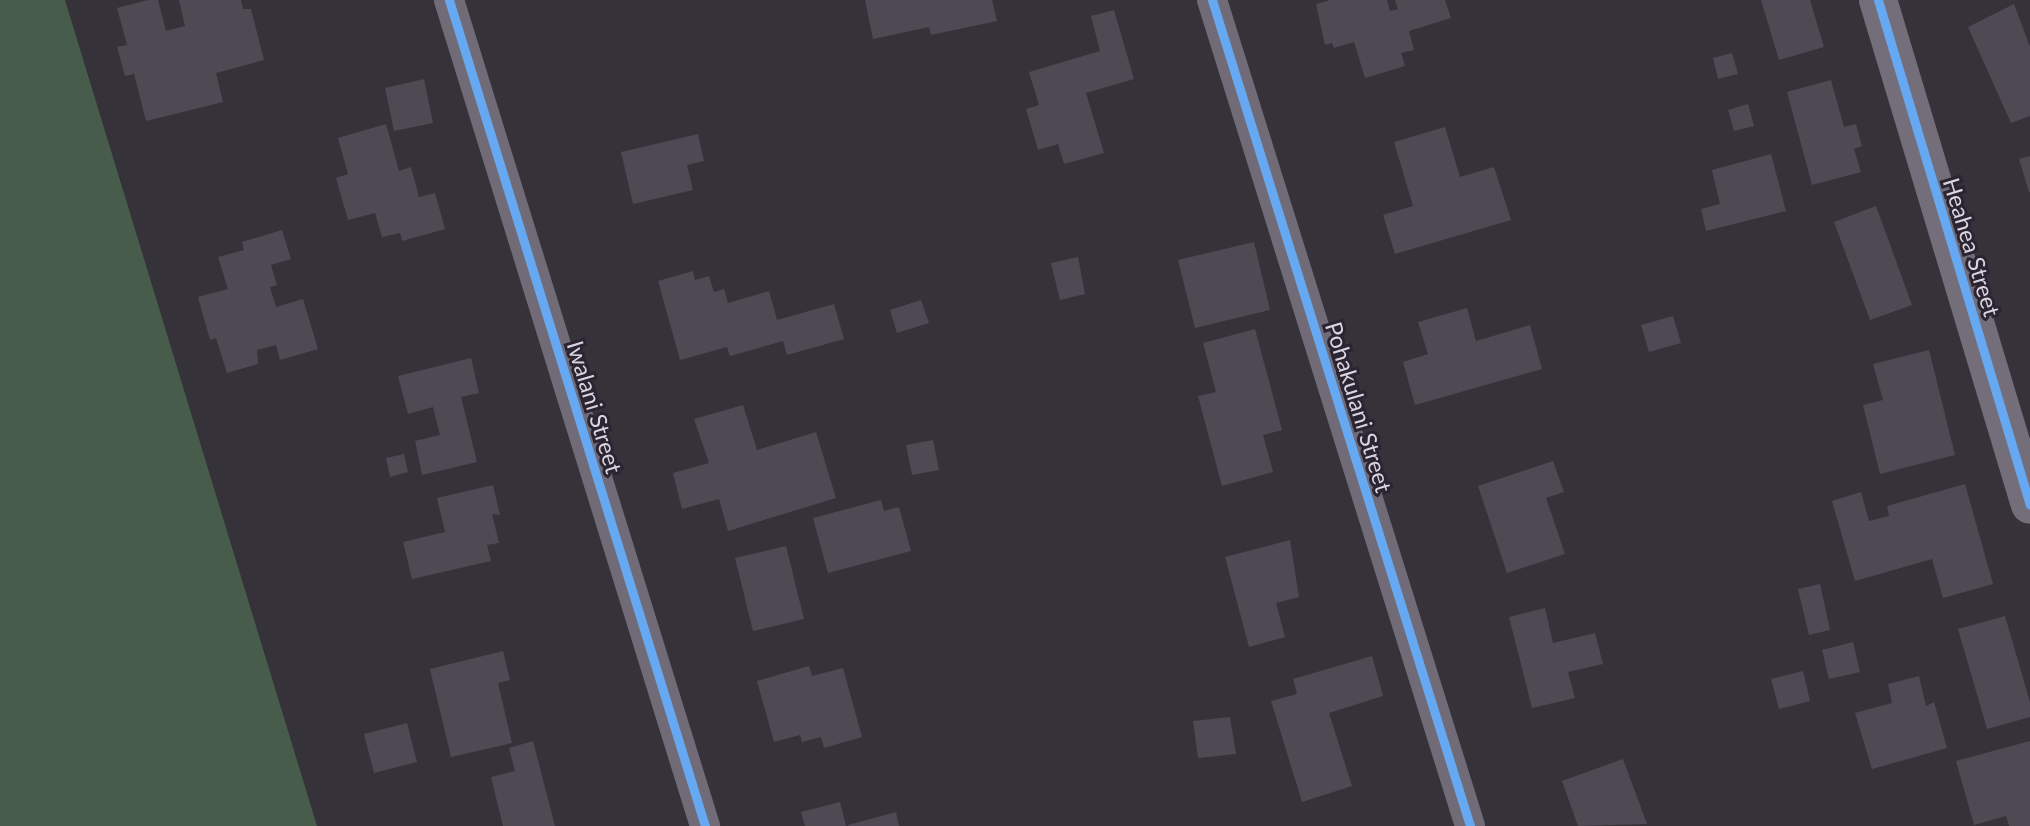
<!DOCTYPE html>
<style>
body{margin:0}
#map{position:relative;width:2030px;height:826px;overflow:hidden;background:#35323a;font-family:Lato,sans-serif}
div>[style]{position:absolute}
.green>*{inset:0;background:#475c4a}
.building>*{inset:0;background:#4e4a54}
.street>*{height:30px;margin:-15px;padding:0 15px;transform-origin:15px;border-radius:15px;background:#706b76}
.secondary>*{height:38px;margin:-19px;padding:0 19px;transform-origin:19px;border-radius:19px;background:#736e7a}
.cycleway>*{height:9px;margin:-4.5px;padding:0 4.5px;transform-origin:4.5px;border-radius:4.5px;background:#66a8f1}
span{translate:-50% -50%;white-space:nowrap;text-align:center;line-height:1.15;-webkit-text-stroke:6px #2b2433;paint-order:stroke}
.street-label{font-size:23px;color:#dad5df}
</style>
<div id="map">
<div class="green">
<i style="clip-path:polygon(0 0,65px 0,317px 826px,0 826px)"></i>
</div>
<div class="building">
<i style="clip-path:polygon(148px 0,158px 0,166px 31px,185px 26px,179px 0,241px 0,243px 9px,251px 9px,264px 60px,216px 73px,223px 102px,146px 121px,134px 74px,125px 76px,117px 47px,127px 45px,117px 8px)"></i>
<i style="clip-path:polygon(865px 0,992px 0,997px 21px,931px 35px,929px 27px,873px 39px)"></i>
<i style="clip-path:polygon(1330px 0,1387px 0,1390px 11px,1398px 9px,1395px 0,1445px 0,1451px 18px,1409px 31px,1414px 50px,1401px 53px,1405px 66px,1365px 78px,1354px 42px,1334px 48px,1332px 43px,1325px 45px,1316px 4px)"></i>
<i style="clip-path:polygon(1761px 0,1810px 0,1824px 47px,1779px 60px)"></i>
<i style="clip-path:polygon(2014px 4px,2030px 47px,2030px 116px,2011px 123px,1968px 27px)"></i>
<i style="clip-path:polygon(1114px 10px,1134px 79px,1086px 93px,1104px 153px,1064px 164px,1058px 144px,1038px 150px,1026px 109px,1039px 105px,1029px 72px,1100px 51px,1091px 16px)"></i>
<i style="clip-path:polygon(1732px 53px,1738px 74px,1718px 79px,1713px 58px)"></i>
<i style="clip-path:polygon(424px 79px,433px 123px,394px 131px,385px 88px)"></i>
<i style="clip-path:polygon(1831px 80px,1844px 127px,1856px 124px,1862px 146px,1854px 149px,1861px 172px,1812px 185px,1787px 92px)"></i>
<i style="clip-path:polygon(1748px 104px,1754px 126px,1734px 131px,1728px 110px)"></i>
<i style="clip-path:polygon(386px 124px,399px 171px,411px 167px,419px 197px,435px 193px,445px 229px,402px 241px,400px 233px,382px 237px,375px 213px,348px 220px,336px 178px,348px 174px,338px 138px)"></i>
<i style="clip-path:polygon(1445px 127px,1460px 177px,1494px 167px,1511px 220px,1395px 254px,1383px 215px,1413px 206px,1394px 142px)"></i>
<i style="clip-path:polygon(698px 134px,704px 161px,687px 165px,693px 190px,633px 204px,621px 152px)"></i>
<i style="clip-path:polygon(1771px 154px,1786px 211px,1706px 231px,1701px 209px,1720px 204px,1712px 170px)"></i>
<i style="clip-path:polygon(2030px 156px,2030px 192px,2029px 192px,2019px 159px)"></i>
<i style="clip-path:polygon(1876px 206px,1912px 305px,1870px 320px,1834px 222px)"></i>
<i style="clip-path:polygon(282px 230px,291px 259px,271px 265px,277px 285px,270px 287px,276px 307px,303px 299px,318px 349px,280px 360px,276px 345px,257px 350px,258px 364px,227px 373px,216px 338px,210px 340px,198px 297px,228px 289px,218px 257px,244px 250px,242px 242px)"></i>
<i style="clip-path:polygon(1254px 242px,1270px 310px,1195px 328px,1178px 260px)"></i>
<i style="clip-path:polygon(1078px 257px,1085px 294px,1060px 300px,1051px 263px)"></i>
<i style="clip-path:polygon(693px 271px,695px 280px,709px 276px,714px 292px,724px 289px,728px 303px,769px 291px,777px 320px,834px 304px,844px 339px,787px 355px,783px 341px,730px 356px,727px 347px,680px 360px,658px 281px)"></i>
<i style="clip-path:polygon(921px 300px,929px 323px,897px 333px,890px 310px)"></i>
<i style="clip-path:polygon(1467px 308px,1476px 341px,1530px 325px,1542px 369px,1415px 405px,1403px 362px,1428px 354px,1418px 322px)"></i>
<i style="clip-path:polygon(1673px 316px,1681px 343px,1649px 352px,1641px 325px)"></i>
<i style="clip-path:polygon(1255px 329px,1282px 430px,1263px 435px,1273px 472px,1222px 486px,1198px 396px,1216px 392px,1203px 343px)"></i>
<i style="clip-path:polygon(1929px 350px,1955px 455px,1880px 474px,1863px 405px,1883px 400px,1873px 364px)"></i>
<i style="clip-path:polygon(471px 358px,479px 393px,461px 397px,477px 462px,422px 475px,415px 441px,440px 435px,433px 407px,408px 414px,398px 376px)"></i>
<i style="clip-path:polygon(743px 405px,757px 450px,816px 432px,836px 498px,728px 531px,719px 499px,682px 509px,673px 473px,709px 463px,694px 419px)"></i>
<i style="clip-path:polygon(933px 440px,939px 470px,912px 475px,906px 445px)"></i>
<i style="clip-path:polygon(404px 454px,408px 472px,390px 477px,386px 458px)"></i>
<i style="clip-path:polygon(1553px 461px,1564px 492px,1546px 498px,1565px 554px,1507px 573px,1478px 486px)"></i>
<i style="clip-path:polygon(1965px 484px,1993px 584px,1943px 598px,1932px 559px,1855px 581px,1832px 501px,1861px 492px,1869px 521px,1889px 516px,1887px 506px)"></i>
<i style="clip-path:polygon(493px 485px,500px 515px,492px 514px,499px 543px,487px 545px,491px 561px,412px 579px,403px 542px,445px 532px,437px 498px)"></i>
<i style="clip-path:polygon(881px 500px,884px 511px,899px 507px,911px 551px,828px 573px,813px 518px)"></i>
<i style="clip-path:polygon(1290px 540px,1299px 597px,1276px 603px,1285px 637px,1249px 647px,1225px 557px)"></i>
<i style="clip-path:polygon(786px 546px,804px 619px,753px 631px,735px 558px)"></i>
<i style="clip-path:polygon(1820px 584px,1830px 630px,1809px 635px,1798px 589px)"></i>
<i style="clip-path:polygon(1545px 608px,1553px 643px,1595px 633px,1603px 664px,1568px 672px,1575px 698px,1532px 708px,1509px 617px)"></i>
<i style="clip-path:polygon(2005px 616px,2030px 702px,2030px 717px,1987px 729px,1958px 629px)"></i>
<i style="clip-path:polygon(1853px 642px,1860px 672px,1829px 679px,1822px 650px)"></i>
<i style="clip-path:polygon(503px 651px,510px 680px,498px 683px,512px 743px,451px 757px,430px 669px)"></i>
<i style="clip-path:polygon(1372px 656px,1383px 696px,1329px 713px,1352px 786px,1302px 802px,1271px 701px,1297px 694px,1293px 679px)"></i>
<i style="clip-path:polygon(809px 666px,812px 676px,843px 668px,862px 737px,824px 748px,821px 737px,802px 742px,800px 735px,774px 742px,757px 681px)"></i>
<i style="clip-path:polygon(1803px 671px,1810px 701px,1779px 709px,1771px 679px)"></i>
<i style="clip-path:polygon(1919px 676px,1926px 706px,1934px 702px,1947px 748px,1872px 769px,1855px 713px,1892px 703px,1888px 684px)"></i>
<i style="clip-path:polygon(1230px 717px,1236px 754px,1198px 758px,1193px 721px)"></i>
<i style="clip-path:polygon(407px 723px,417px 762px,374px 773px,364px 734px)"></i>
<i style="clip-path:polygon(533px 741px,555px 826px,503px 826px,491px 777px,515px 771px,509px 748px)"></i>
<i style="clip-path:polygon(2030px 741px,2030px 826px,2009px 826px,2006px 816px,1974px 825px,1956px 761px)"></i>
<i style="clip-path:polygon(1623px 759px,1647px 824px,1578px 826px,1562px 781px)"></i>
<i style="clip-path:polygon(840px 802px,846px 826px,805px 826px,801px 812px)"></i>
<i style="clip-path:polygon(896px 812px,899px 826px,848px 826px,848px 825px)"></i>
</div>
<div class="street">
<i style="left:449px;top:0;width:865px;rotate:72.78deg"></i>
<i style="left:1212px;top:0;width:865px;rotate:72.65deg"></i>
</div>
<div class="secondary">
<i style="left:1878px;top:0;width:527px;rotate:73.25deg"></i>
</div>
<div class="cycleway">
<i style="left:449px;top:0;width:865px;rotate:72.78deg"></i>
<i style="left:1212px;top:0;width:865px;rotate:72.65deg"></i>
<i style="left:1878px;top:0;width:527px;rotate:73.25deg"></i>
</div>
<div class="street-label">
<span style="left:1972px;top:247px;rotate:73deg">Heahea Street</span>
<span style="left:595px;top:407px;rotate:73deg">Iwalani Street</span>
<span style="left:1359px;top:407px;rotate:73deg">Pohakulani Street</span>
</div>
</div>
